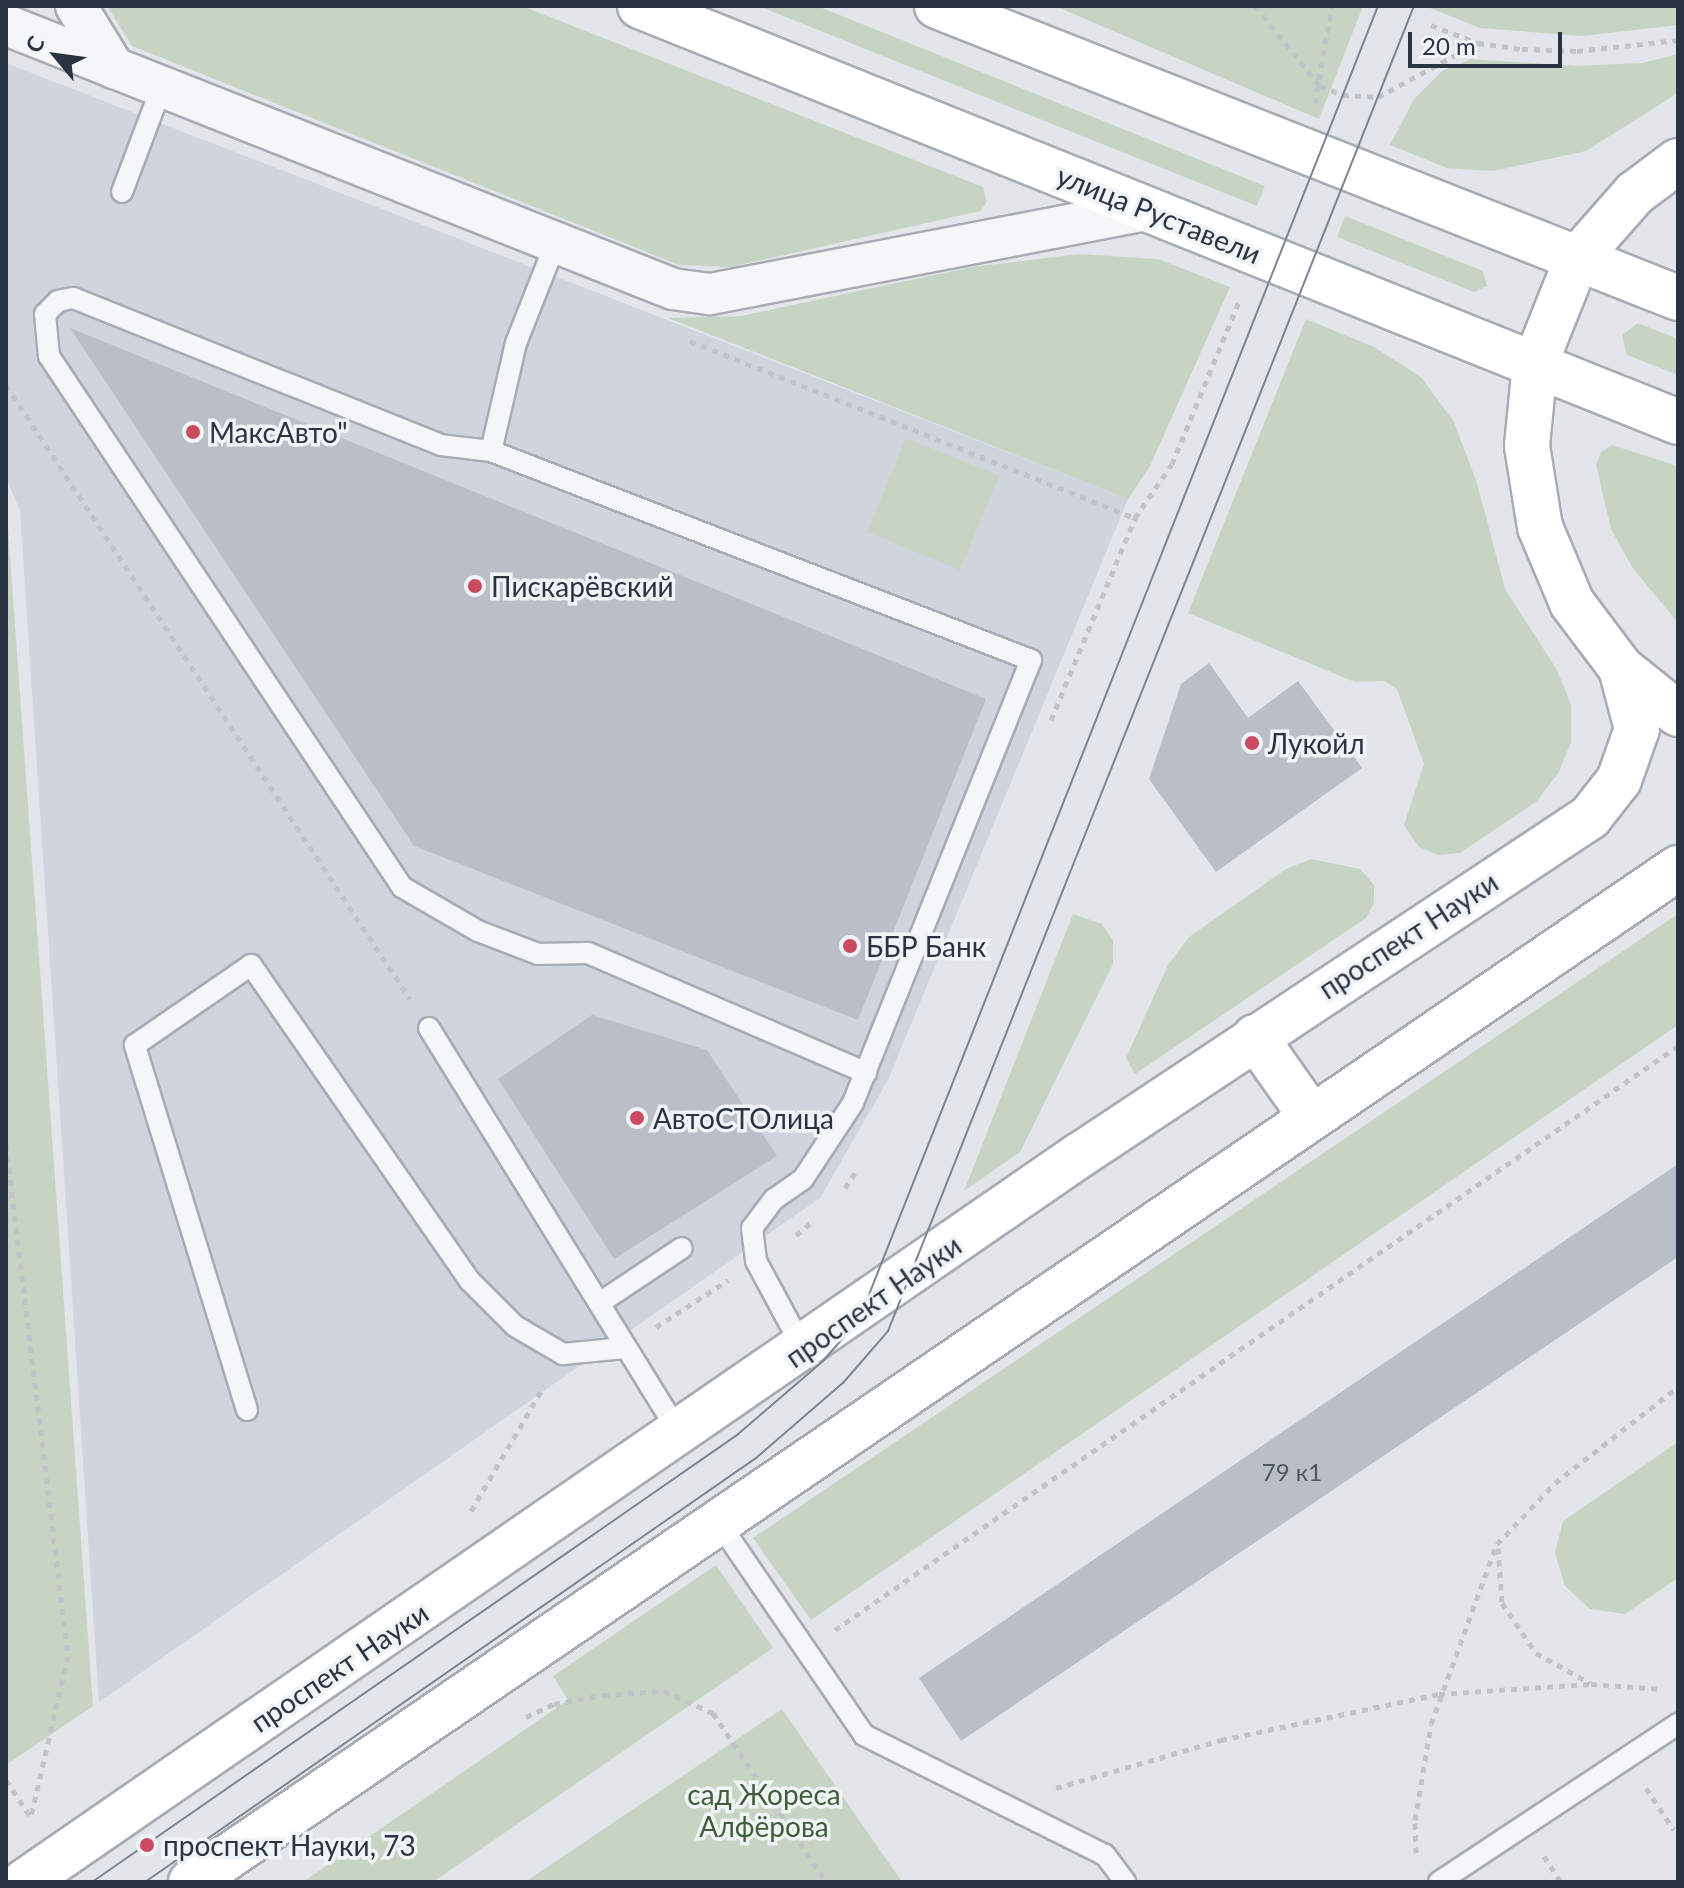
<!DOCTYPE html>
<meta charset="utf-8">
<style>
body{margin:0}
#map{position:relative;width:1684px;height:1888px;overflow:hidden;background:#e2e5ea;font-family:Lato,sans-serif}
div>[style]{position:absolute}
.built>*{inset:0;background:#d0d4dc}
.green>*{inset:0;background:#c8d4c3}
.building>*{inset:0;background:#b9bec7}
.path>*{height:5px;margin-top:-2.5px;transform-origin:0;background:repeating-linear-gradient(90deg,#c0c3c9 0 6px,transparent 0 12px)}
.roads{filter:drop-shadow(2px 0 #a7acb4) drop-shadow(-2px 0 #a7acb4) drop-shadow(0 2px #a7acb4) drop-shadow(0 -2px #a7acb4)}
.service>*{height:20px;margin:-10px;padding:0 10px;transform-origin:10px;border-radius:10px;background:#f5f6f8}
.minor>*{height:40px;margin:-20px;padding:0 20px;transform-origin:20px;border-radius:20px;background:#f5f6f8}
.secondary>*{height:44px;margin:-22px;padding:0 22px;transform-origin:22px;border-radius:22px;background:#fff}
.primary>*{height:44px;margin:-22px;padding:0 22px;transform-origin:22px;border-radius:22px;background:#fff}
.tram>*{height:2px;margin:-1px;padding:0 1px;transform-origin:1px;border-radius:1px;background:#7c8593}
.dots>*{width:22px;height:22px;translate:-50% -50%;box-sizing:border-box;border:4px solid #f1f4f7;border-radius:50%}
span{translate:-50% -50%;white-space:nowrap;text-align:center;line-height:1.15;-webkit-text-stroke:7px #f1f4f7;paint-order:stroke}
.number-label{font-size:24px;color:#4e5663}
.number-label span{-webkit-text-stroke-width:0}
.street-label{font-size:28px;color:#2a3342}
.poi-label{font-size:28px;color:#2a3342}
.left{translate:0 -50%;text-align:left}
.park-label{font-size:28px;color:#3f5d38}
.frame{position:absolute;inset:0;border:8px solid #2a3342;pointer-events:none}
.north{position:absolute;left:16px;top:16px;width:80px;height:80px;-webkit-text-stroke:6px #f1f4f7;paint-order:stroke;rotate:299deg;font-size:22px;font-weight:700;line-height:32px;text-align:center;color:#2a3342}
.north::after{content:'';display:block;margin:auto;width:28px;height:36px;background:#2a3342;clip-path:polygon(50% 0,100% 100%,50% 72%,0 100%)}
.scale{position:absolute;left:1408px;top:32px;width:154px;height:36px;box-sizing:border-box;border:4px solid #2a3342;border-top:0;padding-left:10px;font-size:24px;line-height:28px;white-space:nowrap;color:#2a3342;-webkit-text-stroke:6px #f1f4f7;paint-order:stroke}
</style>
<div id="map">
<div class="built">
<i style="clip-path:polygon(6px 63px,1128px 499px,888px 1080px,820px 1198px,99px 1702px,20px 510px,6px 478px)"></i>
</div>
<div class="green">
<i style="clip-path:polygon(107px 6px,522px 6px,983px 187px,987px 202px,980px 211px,731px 267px,679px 265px,132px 46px)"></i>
<i style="clip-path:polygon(758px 6px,817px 6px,1265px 186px,1257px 206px)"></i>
<i style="clip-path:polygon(1055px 6px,1363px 6px,1319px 119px)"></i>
<i style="clip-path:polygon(1678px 6px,1678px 25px,1582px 36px,1480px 28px,1430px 8px)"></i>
<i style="clip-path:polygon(1678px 54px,1678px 93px,1586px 151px,1493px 171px,1447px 168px,1390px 145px,1414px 99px,1442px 71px,1471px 59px,1576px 66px,1642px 63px)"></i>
<i style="clip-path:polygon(1345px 216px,1483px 271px,1487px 286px,1474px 292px,1337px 237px)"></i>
<i style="clip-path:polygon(1079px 254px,1158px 259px,1230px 287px,1150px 466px,1128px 499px,668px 318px,741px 316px,972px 267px)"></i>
<i style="clip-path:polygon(1306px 319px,1374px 347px,1421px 377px,1454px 422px,1477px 483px,1505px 589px,1557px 670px,1571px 705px,1571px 742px,1559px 772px,1537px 801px,1460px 853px,1438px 855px,1419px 847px,1404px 825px,1424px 764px,1397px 689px,1384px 681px,1355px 682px,1188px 613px)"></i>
<i style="clip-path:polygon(1638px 323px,1678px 339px,1678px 375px,1627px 355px,1622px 335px)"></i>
<i style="clip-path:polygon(906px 438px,999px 476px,960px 570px,867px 532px)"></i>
<i style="clip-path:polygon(1612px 445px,1678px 466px,1678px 623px,1632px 567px,1611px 529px,1596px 465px,1601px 452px)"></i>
<i style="clip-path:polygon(6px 500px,93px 1706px,6px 1765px)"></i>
<i style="clip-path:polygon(1311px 859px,1360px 869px,1374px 885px,1374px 903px,1366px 918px,1135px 1074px,1126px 1058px,1168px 965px,1189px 937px,1286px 869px)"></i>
<i style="clip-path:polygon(1073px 914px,1102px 924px,1113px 940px,1113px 964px,1020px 1152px,964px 1191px)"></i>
<i style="clip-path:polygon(1678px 914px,1678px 1025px,811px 1620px,753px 1538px)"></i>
<i style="clip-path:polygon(1678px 1442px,1678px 1578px,1625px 1614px,1590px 1609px,1565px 1586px,1555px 1553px,1563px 1521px)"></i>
<i style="clip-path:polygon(716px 1565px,773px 1648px,433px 1882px,303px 1882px,568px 1700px,553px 1676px)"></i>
<i style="clip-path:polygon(782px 1709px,902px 1882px,525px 1882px)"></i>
</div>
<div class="building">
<i style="clip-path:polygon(70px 328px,986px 699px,858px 1020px,414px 846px)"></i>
<i style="clip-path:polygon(1209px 663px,1248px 718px,1298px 681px,1362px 768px,1216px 872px,1149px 779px,1181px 684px)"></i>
<i style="clip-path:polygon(592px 1015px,707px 1050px,777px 1156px,614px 1259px,498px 1079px)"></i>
<i style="clip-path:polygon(1678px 1164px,1678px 1257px,961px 1741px,919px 1678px)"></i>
</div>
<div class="path">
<i style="left:1255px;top:6px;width:103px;rotate:50.9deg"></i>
<i style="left:1320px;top:86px;width:25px;rotate:21deg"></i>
<i style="left:1343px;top:95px;width:35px;rotate:3deg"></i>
<i style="left:1378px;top:97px;width:114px;rotate:-28.4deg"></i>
<i style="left:1431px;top:25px;width:50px;rotate:21deg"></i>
<i style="left:1478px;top:43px;width:44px;rotate:7.8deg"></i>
<i style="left:1522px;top:49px;width:55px;rotate:2.1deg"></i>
<i style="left:1577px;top:51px;width:102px;rotate:-6.2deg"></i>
<i style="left:1315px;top:103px;width:98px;rotate:-80.1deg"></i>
<i style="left:690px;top:341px;width:479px;rotate:21.7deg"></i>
<i style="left:6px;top:385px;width:735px;rotate:56.66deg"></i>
<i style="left:1051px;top:720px;width:219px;rotate:-67.4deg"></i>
<i style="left:1135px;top:518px;width:65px;rotate:-55.6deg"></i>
<i style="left:1172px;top:464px;width:178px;rotate:-67.6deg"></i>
<i style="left:6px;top:1144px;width:516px;rotate:83.1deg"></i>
<i style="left:68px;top:1656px;width:164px;rotate:103deg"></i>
<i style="left:845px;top:1188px;width:22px;rotate:-56deg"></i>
<i style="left:796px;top:1235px;width:22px;rotate:-39deg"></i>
<i style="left:656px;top:1327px;width:86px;rotate:-33.1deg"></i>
<i style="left:471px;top:1511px;width:145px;rotate:-59.7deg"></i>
<i style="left:1498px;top:1548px;width:55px;rotate:85.8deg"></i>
<i style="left:1502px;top:1603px;width:60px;rotate:55.8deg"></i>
<i style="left:1536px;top:1653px;width:62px;rotate:29.1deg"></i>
<i style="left:835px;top:1630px;width:1026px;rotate:-34.71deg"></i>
<i style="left:526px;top:1717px;width:31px;rotate:-25deg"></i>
<i style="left:554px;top:1704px;width:51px;rotate:-10.2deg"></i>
<i style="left:604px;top:1695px;width:60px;rotate:-3.8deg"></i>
<i style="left:664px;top:1691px;width:54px;rotate:24.2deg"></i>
<i style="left:713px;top:1713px;width:203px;rotate:56.2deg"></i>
<i style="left:6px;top:1780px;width:43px;rotate:56.3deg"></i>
<i style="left:1056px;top:1788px;width:172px;rotate:-16.2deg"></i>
<i style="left:1221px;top:1740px;width:223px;rotate:-11.9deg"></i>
<i style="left:1439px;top:1694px;width:152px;rotate:-3.8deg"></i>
<i style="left:1591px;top:1684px;width:71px;rotate:4deg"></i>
<i style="left:1646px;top:1788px;width:50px;rotate:56.3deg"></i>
<i style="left:1416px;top:1853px;width:33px;rotate:-92deg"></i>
<i style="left:1415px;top:1820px;width:97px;rotate:-80.5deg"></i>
<i style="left:1431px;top:1724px;width:192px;rotate:-69.9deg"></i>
<i style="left:1497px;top:1544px;width:84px;rotate:-46.4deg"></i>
<i style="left:1555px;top:1483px;width:156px;rotate:-38deg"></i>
<i style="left:1544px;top:1856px;width:31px;rotate:57deg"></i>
</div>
<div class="roads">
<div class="service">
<i style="left:122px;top:192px;width:113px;rotate:-69.3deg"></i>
<i style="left:556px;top:242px;width:109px;rotate:111.6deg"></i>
<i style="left:516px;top:343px;width:111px;rotate:103deg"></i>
<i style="left:491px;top:451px;width:579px;rotate:21.16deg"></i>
<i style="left:1031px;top:660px;width:477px;rotate:111.9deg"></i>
<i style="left:853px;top:1103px;width:91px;rotate:123.3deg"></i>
<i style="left:803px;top:1179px;width:35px;rotate:145deg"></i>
<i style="left:774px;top:1199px;width:36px;rotate:127deg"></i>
<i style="left:752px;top:1228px;width:33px;rotate:83deg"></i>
<i style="left:756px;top:1261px;width:101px;rotate:61.7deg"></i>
<i style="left:491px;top:451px;width:50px;rotate:-173.2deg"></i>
<i style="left:441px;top:445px;width:396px;rotate:-158.2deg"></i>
<i style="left:73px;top:298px;width:15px;rotate:169deg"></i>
<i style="left:58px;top:301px;width:18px;rotate:135deg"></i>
<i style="left:45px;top:314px;width:42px;rotate:84.6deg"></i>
<i style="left:49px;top:356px;width:638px;rotate:56.38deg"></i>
<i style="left:402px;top:887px;width:88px;rotate:30.1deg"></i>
<i style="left:478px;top:931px;width:64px;rotate:21deg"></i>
<i style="left:538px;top:954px;width:50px;rotate:-1.1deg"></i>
<i style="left:588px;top:953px;width:303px;rotate:23.3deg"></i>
<i style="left:429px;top:1028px;width:477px;rotate:58.3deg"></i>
<i style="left:601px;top:1302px;width:97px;rotate:-33.7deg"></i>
<i style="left:247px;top:1410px;width:382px;rotate:-107.1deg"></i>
<i style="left:135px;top:1045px;width:141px;rotate:-34.6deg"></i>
<i style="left:251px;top:965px;width:384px;rotate:55.3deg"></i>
<i style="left:470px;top:1281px;width:64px;rotate:45deg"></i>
<i style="left:515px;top:1326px;width:56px;rotate:30.3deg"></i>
<i style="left:563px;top:1354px;width:62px;rotate:-5.5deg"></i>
<i style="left:719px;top:1523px;width:257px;rotate:55.6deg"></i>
<i style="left:864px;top:1735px;width:269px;rotate:26.5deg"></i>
<i style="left:1105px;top:1855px;width:34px;rotate:53deg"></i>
<i style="left:1439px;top:1882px;width:287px;rotate:-33.5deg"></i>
</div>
<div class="minor">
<i style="left:76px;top:6px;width:73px;rotate:58.5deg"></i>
<i style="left:6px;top:25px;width:717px;rotate:21.59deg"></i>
<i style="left:673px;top:289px;width:37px;rotate:8deg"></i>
<i style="left:710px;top:294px;width:446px;rotate:-10.9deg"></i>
</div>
<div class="secondary">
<i style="left:1678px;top:161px;width:54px;rotate:143.3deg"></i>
<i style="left:1635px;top:193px;width:88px;rotate:131.3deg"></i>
<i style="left:1577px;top:259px;width:113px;rotate:111.8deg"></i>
<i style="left:1535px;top:364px;width:82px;rotate:95.6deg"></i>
<i style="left:1527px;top:446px;width:82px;rotate:80.9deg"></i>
<i style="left:1540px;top:527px;width:82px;rotate:67.2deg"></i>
<i style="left:1572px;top:603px;width:81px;rotate:53deg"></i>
<i style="left:1621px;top:668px;width:73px;rotate:38.9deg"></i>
<i style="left:1255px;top:1037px;width:95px;rotate:54.8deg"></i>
<i style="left:24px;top:1882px;width:1282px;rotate:-34.55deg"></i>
<i style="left:1080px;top:1155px;width:612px;rotate:-33.53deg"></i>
<i style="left:1590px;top:817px;width:47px;rotate:-51.9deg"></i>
<i style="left:1619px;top:780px;width:54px;rotate:-70.6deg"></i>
<i style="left:1637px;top:729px;width:63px;rotate:-104.7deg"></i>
<i style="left:191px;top:1882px;width:1800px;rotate:-34.29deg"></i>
</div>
<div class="primary">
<i style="left:640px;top:6px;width:1118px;rotate:21.84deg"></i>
<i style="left:937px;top:6px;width:796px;rotate:21.51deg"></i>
</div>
</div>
<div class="tram">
<i style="left:92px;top:1882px;width:785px;rotate:-34.72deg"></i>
<i style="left:737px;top:1435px;width:112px;rotate:-40.7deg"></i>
<i style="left:822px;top:1362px;width:56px;rotate:-48.6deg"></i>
<i style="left:859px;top:1320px;width:1413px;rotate:-68.45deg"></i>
<i style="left:145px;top:1882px;width:744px;rotate:-34.76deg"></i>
<i style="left:756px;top:1458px;width:115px;rotate:-40.8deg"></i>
<i style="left:843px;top:1383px;width:69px;rotate:-49.1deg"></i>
<i style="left:888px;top:1331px;width:1426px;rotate:-68.35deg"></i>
</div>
<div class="dots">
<i style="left:193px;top:432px;background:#cc4a60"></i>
<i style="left:475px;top:586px;background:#cc4a60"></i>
<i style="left:1252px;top:743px;background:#cc4a60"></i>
<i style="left:850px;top:946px;background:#cc4a60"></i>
<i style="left:637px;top:1118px;background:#cc4a60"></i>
<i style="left:147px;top:1845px;background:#cc4a60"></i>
</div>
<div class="number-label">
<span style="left:1292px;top:1472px">79 к1</span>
</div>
<div class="street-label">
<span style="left:1159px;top:214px;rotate:22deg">улица Руставели</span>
<span style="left:1408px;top:935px;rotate:-33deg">проспект Науки</span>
<span style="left:873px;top:1301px;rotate:-35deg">проспект Науки</span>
<span style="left:339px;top:1667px;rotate:-34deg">проспект Науки</span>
</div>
<div class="poi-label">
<span class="left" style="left:209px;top:432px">МаксАвто"</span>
<span class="left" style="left:491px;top:586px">Пискарёвский</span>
<span class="left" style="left:1268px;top:743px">Лукойл</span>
<span class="left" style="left:866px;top:946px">ББР Банк</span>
<span class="left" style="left:653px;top:1118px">АвтоСТОлица</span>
<span class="left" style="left:163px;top:1845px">проспект Науки, 73</span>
</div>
<div class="park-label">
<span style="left:764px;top:1810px">сад Жореса<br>Алфёрова</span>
</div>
<div class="frame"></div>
<div class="north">С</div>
<div class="scale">20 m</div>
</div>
